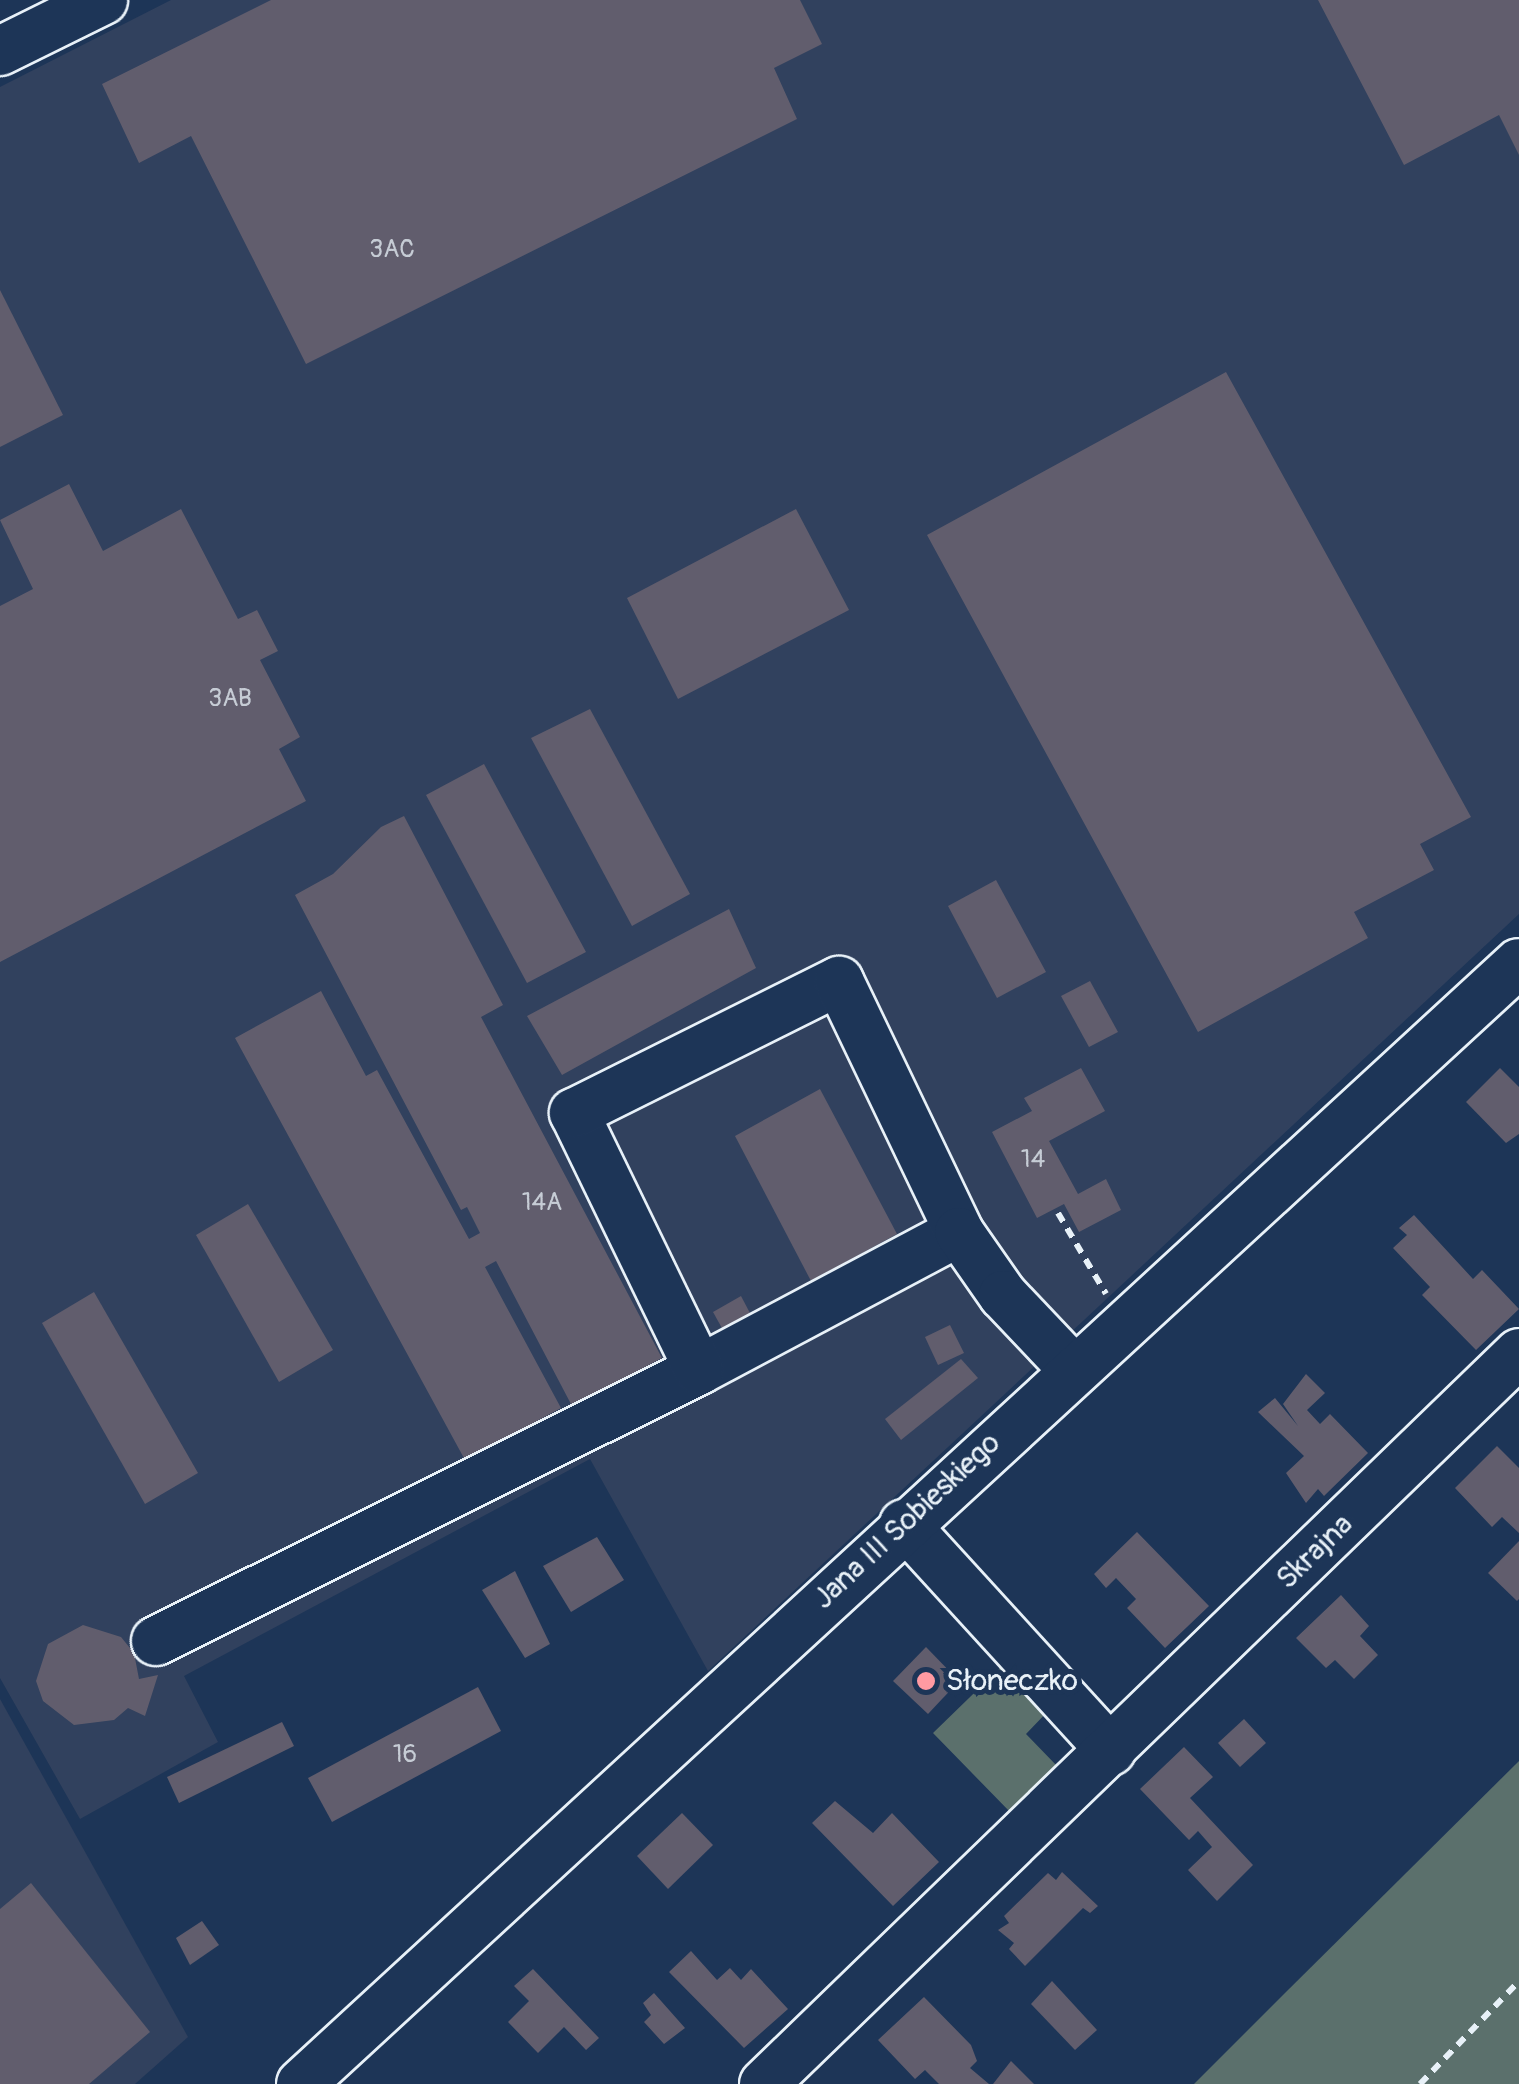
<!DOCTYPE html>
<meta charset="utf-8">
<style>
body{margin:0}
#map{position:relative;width:1519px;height:2084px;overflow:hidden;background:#1d3557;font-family:Pangolin,sans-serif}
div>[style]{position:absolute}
.built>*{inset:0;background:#31415e}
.green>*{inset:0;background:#5b706c}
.building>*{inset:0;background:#615d6d}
.path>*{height:6px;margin-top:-3px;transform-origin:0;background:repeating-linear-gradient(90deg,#e8f1f8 0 10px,transparent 0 18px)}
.roads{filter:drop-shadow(2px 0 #e8f1f8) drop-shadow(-2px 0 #e8f1f8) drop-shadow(0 2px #e8f1f8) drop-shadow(0 -2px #e8f1f8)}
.minor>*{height:48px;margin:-24px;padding:0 24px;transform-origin:24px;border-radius:24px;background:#1d3557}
.dots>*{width:28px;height:28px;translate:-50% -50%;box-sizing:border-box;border:5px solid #1d3557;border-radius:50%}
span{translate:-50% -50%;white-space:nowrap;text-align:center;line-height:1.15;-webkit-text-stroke:10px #1d3557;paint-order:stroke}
.number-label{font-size:25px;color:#c6ccd5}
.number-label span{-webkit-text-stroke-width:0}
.street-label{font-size:30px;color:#e8f1f8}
.poi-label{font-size:30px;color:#e8f1f8}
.left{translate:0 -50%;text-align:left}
</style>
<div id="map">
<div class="built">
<i style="clip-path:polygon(171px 0,1519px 0,1519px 914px,708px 1671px,590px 1459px,184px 1676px,218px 1742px,80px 1819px,0 1678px,0 87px)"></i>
<i style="clip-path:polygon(0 1699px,188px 2037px,135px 2084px,0 2084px)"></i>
</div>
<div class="green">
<i style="clip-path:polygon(1005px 1663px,1050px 1709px,1026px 1734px,1058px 1767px,1011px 1813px,933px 1733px)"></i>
<i style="clip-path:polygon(1519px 1761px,1519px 2084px,1194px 2084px,1285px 1993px)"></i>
</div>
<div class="building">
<i style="clip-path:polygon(271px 0,800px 0,822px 44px,774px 68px,797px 119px,306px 364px,191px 136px,139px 163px,102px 84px)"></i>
<i style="clip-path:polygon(1318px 0,1519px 0,1519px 155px,1499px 115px,1404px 165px)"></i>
<i style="clip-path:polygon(0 290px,63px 415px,0 447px)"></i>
<i style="clip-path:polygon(1226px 372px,1471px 817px,1420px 844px,1434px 870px,1354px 912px,1368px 938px,1198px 1032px,927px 535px)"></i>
<i style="clip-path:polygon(69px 484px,103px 551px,181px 509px,238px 619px,257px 610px,278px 651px,260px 660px,300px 737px,279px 749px,306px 801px,0 962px,0 606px,33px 589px,0 520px)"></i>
<i style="clip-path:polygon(796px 509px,849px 610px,678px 699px,627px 598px)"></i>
<i style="clip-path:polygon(590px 709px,690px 894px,632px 926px,531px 738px)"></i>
<i style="clip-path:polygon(484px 764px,586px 952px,527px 983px,426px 795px)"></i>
<i style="clip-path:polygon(404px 816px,503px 1005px,481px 1017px,662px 1358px,572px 1406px,496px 1261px,485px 1267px,561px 1408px,465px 1460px,235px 1038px,321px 991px,366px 1076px,377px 1070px,469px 1239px,480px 1233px,467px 1207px,461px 1210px,295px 895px,333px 874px,381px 827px)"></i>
<i style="clip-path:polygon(996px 880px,1046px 972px,997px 998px,948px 906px)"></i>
<i style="clip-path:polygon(729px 909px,756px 968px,562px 1075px,527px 1016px)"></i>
<i style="clip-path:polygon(1090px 981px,1118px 1032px,1089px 1047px,1061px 996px)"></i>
<i style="clip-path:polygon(1081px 1068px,1105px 1111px,1049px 1141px,1078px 1194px,1106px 1179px,1121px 1210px,1079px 1232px,1064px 1204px,1037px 1218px,992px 1132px,1032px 1111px,1024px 1098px)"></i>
<i style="clip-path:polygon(1500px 1068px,1519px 1087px,1519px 1134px,1506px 1143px,1466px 1102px)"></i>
<i style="clip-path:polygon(820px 1089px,897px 1234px,811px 1281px,735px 1136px)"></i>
<i style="clip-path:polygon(248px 1204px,333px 1350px,279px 1382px,196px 1235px)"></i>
<i style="clip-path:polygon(1414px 1215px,1473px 1279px,1482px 1270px,1519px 1309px,1476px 1350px,1422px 1295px,1430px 1287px,1393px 1248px,1407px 1235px,1399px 1228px)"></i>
<i style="clip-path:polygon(94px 1292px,198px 1473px,145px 1504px,42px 1323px)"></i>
<i style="clip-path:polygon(741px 1296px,751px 1315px,723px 1330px,713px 1312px)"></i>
<i style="clip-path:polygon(950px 1325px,964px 1353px,938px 1365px,925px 1337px)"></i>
<i style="clip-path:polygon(961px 1359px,978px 1378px,901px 1440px,885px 1419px)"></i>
<i style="clip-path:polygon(1306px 1374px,1325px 1393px,1307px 1410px,1320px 1424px,1330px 1414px,1368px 1453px,1324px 1496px,1318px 1489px,1306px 1503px,1286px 1473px,1304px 1456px,1258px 1412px,1275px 1398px,1298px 1426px,1283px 1404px)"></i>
<i style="clip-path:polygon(1497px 1446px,1519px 1468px,1519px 1533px,1502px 1517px,1492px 1527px,1455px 1488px)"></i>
<i style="clip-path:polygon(1137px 1532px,1209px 1606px,1165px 1648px,1127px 1608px,1136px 1599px,1116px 1578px,1106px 1588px,1094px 1574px)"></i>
<i style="clip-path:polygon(597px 1537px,624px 1580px,571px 1612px,543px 1566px)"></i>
<i style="clip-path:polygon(1519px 1541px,1519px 1599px,1517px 1601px,1488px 1573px)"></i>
<i style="clip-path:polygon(515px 1571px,550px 1644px,525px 1658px,482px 1590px)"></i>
<i style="clip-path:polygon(1341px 1595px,1369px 1626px,1360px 1636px,1378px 1655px,1354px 1679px,1335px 1660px,1326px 1668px,1296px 1638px)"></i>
<i style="clip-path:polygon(83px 1625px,121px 1637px,134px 1653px,139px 1679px,158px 1675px,145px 1716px,128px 1708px,114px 1720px,74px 1725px,43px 1701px,36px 1681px,48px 1644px)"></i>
<i style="clip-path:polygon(926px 1647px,959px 1681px,928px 1714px,893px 1681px)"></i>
<i style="clip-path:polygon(478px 1687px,501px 1731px,332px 1822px,308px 1778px)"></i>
<i style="clip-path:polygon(1244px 1719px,1266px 1743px,1240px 1767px,1218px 1743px)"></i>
<i style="clip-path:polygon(282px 1722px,294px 1746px,179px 1803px,167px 1777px)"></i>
<i style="clip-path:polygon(1184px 1747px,1213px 1777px,1190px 1798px,1253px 1865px,1217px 1901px,1188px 1870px,1212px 1847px,1198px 1831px,1189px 1840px,1140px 1789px)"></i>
<i style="clip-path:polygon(835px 1801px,873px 1833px,892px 1813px,939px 1862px,893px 1906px,812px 1823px)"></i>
<i style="clip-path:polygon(682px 1813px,713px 1845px,668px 1889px,637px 1856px)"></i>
<i style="clip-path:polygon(1062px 1872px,1098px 1906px,1090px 1913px,1083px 1908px,1025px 1966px,1009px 1949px,1014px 1943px,998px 1930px,1009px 1923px,1004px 1916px,1048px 1873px,1056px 1880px)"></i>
<i style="clip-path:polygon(31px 1883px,150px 2032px,89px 2084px,0 2084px,0 1909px)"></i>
<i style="clip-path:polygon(202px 1921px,219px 1945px,190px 1965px,176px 1938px)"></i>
<i style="clip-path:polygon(691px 1951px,717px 1980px,730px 1968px,741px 1980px,751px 1969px,788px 2009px,744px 2048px,669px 1972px)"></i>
<i style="clip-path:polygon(533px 1969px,599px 2038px,586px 2050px,564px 2027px,538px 2053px,508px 2022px,529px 2001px,514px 1986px)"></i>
<i style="clip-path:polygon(1052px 1981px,1097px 2030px,1075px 2050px,1031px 2004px)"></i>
<i style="clip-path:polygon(654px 1993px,685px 2028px,664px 2044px,644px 2022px,651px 2015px,643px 2003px)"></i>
<i style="clip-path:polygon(924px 1997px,971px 2045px,977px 2061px,970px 2068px,989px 2084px,939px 2084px,925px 2070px,915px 2079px,878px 2040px)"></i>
<i style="clip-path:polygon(1011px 2061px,1034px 2084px,993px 2084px)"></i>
</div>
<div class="path">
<i style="left:1058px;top:1213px;width:94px;rotate:59.3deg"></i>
<i style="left:1420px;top:2084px;width:143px;rotate:-46.1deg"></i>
</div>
<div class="roads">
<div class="minor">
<i style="left:0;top:51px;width:115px;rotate:-26.3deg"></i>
<i style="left:699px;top:1370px;width:294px;rotate:-28deg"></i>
<i style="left:904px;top:1524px;width:307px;rotate:47.6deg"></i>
<i style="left:156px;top:1641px;width:607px;rotate:-26.52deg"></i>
<i style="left:699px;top:1370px;width:286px;rotate:-115.9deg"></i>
<i style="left:574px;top:1113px;width:296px;rotate:-26.5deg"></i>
<i style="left:839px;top:981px;width:278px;rotate:64.4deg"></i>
<i style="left:959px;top:1232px;width:77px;rotate:55.1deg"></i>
<i style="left:1003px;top:1295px;width:102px;rotate:46.6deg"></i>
<i style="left:301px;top:2084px;width:1655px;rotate:-42.63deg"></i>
<i style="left:764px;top:2084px;width:1051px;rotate:-44.07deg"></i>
</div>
</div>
<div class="dots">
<i style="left:926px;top:1681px;background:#ff9aa2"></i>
</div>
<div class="number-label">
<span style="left:392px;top:250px">3AC</span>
<span style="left:230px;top:699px">3AB</span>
<span style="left:1033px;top:1160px">14</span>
<span style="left:542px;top:1203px">14A</span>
<span style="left:405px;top:1755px">16</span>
</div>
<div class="street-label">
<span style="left:907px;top:1521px;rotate:-43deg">Jana III Sobieskiego</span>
<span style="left:1315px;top:1552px;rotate:-44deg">Skrajna</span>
</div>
<div class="poi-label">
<span class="left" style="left:946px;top:1681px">Słoneczko</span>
</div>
</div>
